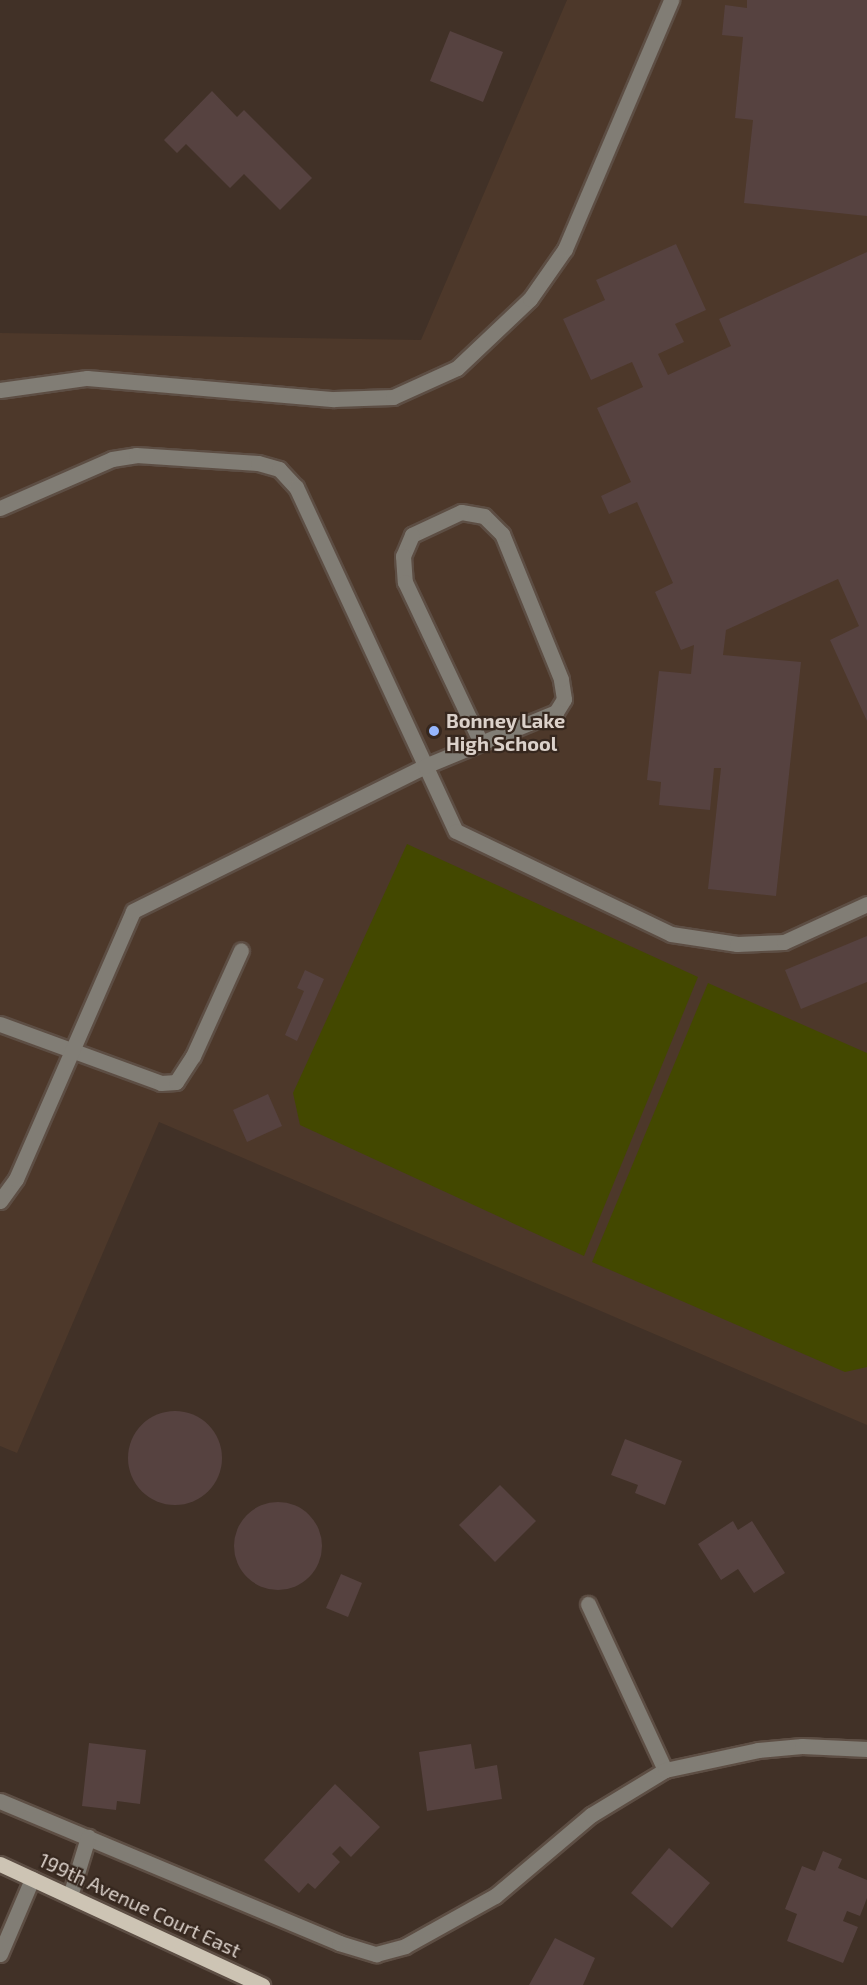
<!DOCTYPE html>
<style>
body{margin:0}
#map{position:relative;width:867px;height:1985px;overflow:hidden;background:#413127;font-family:"Exo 2",sans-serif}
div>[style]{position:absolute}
.built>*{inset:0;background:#4d382a}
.green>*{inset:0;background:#434800}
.building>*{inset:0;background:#564240}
.round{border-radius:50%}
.roads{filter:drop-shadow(2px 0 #5d4e44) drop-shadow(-2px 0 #5d4e44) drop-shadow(0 2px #5d4e44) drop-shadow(0 -2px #5d4e44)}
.minor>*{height:15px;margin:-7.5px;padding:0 7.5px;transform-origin:7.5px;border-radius:7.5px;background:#817d75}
.major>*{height:15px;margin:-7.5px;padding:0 7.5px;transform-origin:7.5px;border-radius:7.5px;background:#cdc4b4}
.dots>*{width:16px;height:16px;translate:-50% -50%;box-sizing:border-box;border:3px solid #36271e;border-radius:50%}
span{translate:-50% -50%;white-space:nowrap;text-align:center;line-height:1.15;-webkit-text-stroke:4.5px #36271e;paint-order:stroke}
.poi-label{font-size:20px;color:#dbd1ca;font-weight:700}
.left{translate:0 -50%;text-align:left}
.street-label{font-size:20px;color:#dbd1ca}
</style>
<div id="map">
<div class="built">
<i style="clip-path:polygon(567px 0,867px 0,867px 1425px,159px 1122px,17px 1453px,0 1446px,0 333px,421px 340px)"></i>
</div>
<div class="green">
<i style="clip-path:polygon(407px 844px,698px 977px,584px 1256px,300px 1125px,293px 1093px)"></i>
<i style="clip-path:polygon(708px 983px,867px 1053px,867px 1367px,845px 1372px,592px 1262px)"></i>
</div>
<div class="building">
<i style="clip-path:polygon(747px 0,867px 0,867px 216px,744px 203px,753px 120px,735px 118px,743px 37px,722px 35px,725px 5px,747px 8px)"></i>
<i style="clip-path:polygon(450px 31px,503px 52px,483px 102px,430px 81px)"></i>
<i style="clip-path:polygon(212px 91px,237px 117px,244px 110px,312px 178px,280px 210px,244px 174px,230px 188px,186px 144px,177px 153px,164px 140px)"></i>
<i style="clip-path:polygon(676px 244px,706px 310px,675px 324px,684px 342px,658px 354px,668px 375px,731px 346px,719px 319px,867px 252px,867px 721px,830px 640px,859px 626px,838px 579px,726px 630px,723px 655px,801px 662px,776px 896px,708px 889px,721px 768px,714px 768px,710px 810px,659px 805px,661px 782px,647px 780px,659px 671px,691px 674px,694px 645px,681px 650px,655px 592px,673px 583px,637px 502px,609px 514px,601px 496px,631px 482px,597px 408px,643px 387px,632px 362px,591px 380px,563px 319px,605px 300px,596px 280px)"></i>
<i style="clip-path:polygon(867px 936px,867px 982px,801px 1009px,785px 970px)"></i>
<i style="clip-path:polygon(305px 970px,324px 979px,297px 1041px,285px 1035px,304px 991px,297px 988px)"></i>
<i style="clip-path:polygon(268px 1094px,282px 1126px,247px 1142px,233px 1110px)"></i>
<i class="round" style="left:128px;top:1411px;width:94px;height:94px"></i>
<i style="clip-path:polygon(625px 1439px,682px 1461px,665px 1505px,635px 1493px,638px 1485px,611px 1475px)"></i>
<i style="clip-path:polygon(500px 1485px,536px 1521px,495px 1562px,459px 1525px)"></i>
<i class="round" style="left:234px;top:1502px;width:88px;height:88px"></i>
<i style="clip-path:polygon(733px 1521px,738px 1530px,752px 1521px,785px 1573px,754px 1593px,738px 1569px,721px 1580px,698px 1544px)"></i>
<i style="clip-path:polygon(341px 1574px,362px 1583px,348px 1617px,326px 1608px)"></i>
<i style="clip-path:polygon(89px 1743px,146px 1750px,140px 1804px,117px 1801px,116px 1810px,82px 1806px)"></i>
<i style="clip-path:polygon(471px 1744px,475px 1769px,497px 1765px,502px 1799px,427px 1811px,419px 1752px)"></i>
<i style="clip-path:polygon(335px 1784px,380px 1827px,351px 1857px,340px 1846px,332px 1854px,340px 1862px,315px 1889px,308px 1883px,299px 1893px,264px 1860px)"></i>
<i style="clip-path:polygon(669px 1848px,710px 1883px,672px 1928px,631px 1893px)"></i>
<i style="clip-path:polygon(823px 1851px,842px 1859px,838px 1868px,867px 1880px,867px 1898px,860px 1916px,847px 1911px,843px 1921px,858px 1927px,843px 1963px,787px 1941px,797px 1914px,785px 1909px,802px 1866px,815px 1871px)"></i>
<i style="clip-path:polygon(555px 1938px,595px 1958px,583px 1985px,529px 1985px)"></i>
</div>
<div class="roads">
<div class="minor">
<i style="left:0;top:390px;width:88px;rotate:-7.9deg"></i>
<i style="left:87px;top:378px;width:248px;rotate:4.9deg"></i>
<i style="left:334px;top:399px;width:59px;rotate:-1.9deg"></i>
<i style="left:393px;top:397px;width:70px;rotate:-24.4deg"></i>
<i style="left:457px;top:368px;width:100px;rotate:-43.4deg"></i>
<i style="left:530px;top:299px;width:61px;rotate:-55deg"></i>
<i style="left:565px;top:249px;width:271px;rotate:-66.9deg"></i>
<i style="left:0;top:508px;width:122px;rotate:-23.6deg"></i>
<i style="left:112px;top:459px;width:24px;rotate:-9deg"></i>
<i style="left:136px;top:455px;width:122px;rotate:3.8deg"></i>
<i style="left:258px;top:463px;width:22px;rotate:16deg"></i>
<i style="left:279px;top:469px;width:25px;rotate:47deg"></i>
<i style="left:296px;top:487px;width:379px;rotate:65.1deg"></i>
<i style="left:456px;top:831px;width:238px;rotate:25.6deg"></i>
<i style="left:671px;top:934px;width:67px;rotate:8.6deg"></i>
<i style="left:737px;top:944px;width:47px;rotate:-2.4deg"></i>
<i style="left:784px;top:942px;width:91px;rotate:-24.6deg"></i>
<i style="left:0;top:1024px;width:171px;rotate:20.1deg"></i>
<i style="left:161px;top:1083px;width:15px;rotate:-4deg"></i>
<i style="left:176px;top:1082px;width:31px;rotate:-57deg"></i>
<i style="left:193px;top:1056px;width:116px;rotate:-65.6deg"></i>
<i style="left:0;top:1201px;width:27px;rotate:-54deg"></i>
<i style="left:16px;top:1179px;width:292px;rotate:-66.4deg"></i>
<i style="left:133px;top:911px;width:326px;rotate:-26.4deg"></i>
<i style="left:425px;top:766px;width:142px;rotate:-22.4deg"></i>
<i style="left:556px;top:712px;width:15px;rotate:-58deg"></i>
<i style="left:564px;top:699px;width:20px;rotate:-99deg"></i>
<i style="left:561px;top:679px;width:157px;rotate:-112.1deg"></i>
<i style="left:502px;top:534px;width:25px;rotate:-135deg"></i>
<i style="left:484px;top:516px;width:23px;rotate:-170deg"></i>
<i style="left:461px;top:512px;width:54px;rotate:154.9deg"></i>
<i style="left:412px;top:535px;width:23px;rotate:113deg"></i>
<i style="left:403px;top:556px;width:26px;rotate:86deg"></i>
<i style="left:405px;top:582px;width:176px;rotate:64.7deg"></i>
<i style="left:588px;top:1604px;width:183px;rotate:65.1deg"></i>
<i style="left:0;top:1801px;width:368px;rotate:22.7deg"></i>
<i style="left:339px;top:1943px;width:39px;rotate:17deg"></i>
<i style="left:376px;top:1954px;width:30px;rotate:-15deg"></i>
<i style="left:405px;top:1946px;width:103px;rotate:-29.1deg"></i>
<i style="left:495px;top:1896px;width:126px;rotate:-40.2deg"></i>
<i style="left:591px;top:1815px;width:87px;rotate:-31.3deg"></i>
<i style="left:665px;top:1770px;width:95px;rotate:-12.1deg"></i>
<i style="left:758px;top:1750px;width:44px;rotate:-5.2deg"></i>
<i style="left:802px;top:1746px;width:65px;rotate:2.6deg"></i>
<i style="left:70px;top:1896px;width:62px;rotate:-73deg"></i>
<i style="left:0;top:1954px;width:82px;rotate:-66.9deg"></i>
</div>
<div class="major">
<i style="left:0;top:1864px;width:289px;rotate:24.8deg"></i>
</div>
</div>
<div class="dots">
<i style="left:434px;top:731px;background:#96b6fd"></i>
</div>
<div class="poi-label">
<span class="left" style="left:446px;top:732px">Bonney Lake<br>High School</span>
</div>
<div class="street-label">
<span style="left:140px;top:1905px;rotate:25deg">199th Avenue Court East</span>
</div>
</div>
